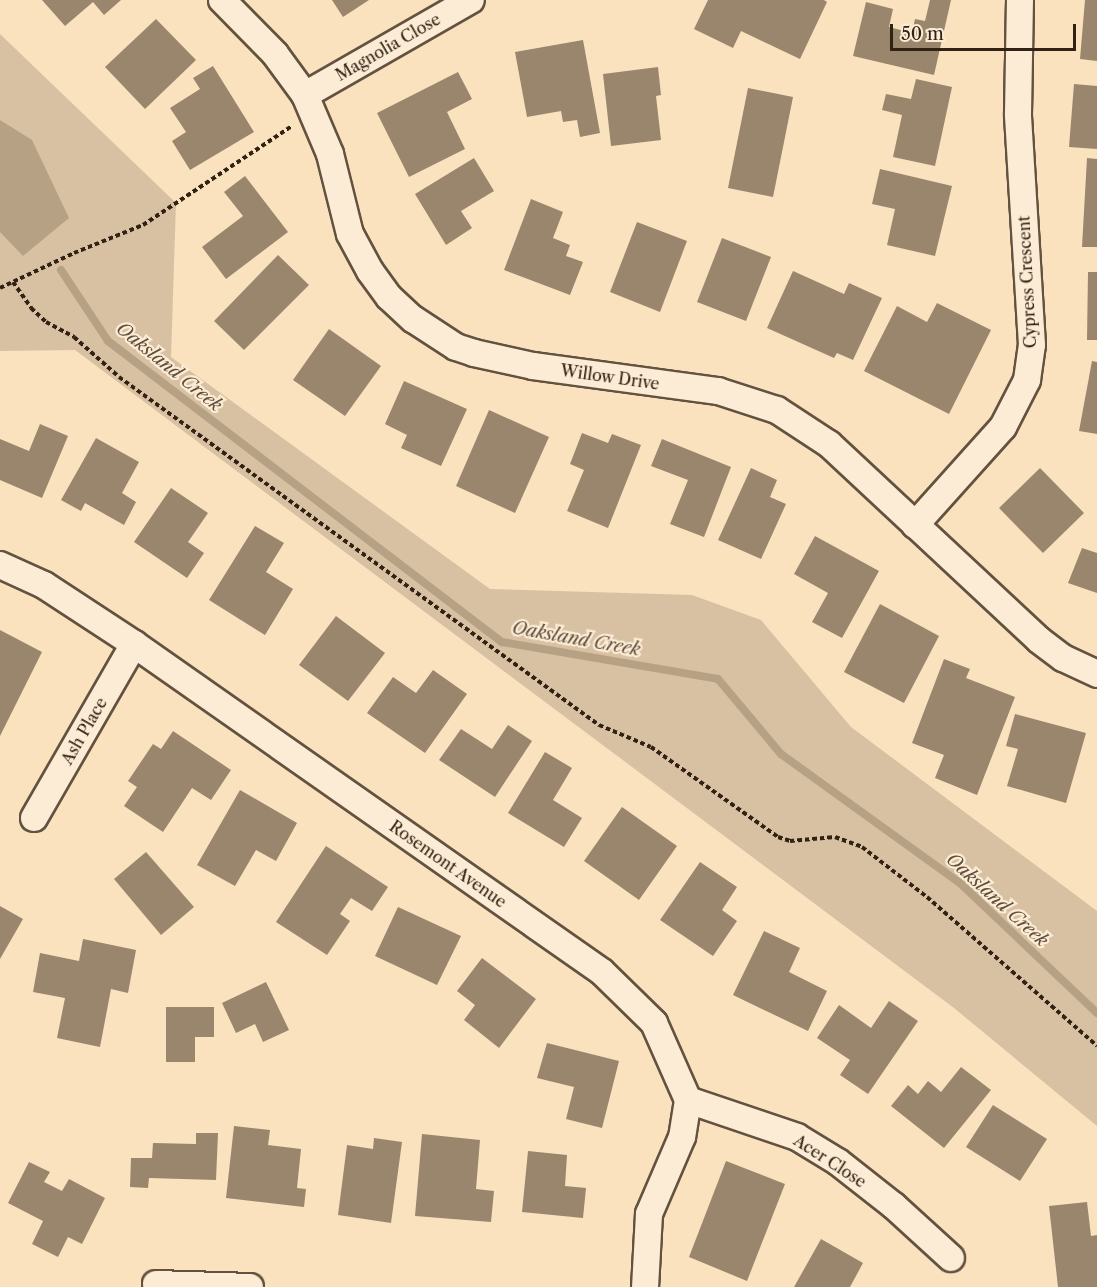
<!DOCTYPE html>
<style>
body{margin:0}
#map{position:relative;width:1097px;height:1287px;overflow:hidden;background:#fae2bf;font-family:"Libre Caslon Text",serif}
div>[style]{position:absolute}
.green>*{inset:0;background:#d8c1a2}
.water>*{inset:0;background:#b6a185}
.stream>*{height:8px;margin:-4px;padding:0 4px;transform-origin:4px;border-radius:4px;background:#b6a185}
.building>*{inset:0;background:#9a866d}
.path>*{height:4px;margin-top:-2px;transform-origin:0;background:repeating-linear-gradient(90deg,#312214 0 4.5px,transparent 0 7.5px)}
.roads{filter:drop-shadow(2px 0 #63523f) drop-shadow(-2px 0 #63523f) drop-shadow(0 2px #63523f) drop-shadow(0 -2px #63523f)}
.minor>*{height:26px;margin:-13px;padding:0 13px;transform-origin:13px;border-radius:13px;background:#fcecd5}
span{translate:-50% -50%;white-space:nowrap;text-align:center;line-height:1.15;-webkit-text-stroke:4.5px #fcecd5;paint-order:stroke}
.street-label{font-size:16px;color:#312214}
.water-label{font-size:18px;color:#604e3c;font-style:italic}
.scale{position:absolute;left:890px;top:24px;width:186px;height:27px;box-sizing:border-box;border:3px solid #312214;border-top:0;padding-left:8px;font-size:18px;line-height:21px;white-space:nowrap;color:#312214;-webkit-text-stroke:4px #fcecd5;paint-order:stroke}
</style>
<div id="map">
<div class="green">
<i style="clip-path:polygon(0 34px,176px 203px,171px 357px,490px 589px,692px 595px,761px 620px,851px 727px,1097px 911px,1097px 1126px,954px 1008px,75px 350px,0 351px)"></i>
</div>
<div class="water">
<i style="clip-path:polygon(0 120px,32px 140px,69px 218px,23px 256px,0 232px)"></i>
</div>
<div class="stream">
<i style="left:61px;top:270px;width:85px;rotate:56.5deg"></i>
<i style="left:108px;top:341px;width:496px;rotate:37.4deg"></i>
<i style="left:502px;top:642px;width:219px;rotate:9.7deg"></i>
<i style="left:718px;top:679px;width:98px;rotate:50deg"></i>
<i style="left:781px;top:754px;width:221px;rotate:35.8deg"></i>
<i style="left:960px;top:883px;width:189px;rotate:43.5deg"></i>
</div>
<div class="building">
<i style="clip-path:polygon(42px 0,121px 0,104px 15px,93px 2px,65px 26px)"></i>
<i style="clip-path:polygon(332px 0,369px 0,343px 17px)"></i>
<i style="clip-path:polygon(708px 0,824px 0,827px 2px,800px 59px,741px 31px,733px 48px,694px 29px)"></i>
<i style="clip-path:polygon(930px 0,951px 0,934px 75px,853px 56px,866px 2px,893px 9px,889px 27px,912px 33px,915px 19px,925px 21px)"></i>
<i style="clip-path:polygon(1085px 0,1097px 0,1097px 61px,1080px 59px)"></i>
<i style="clip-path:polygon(156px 19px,196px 60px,145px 109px,105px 67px)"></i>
<i style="clip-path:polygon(583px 40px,600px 133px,580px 137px,577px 120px,563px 122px,561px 111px,527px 117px,515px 52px)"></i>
<i style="clip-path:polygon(213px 66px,254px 132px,190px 170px,172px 141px,186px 132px,170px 108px,200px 89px,193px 78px)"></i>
<i style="clip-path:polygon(658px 67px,661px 95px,656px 96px,661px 140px,611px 146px,603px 74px)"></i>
<i style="clip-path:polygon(458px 72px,472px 99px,447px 112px,465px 149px,409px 177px,377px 113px)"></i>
<i style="clip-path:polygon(916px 79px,952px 87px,935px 166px,893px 157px,902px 115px,882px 110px,886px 94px,911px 99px)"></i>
<i style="clip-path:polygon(1074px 84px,1097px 86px,1097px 149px,1069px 147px)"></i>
<i style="clip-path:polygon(748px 88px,793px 97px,773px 197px,728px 188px)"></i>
<i style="clip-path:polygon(474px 158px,494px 191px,461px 211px,472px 228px,446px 245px,415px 194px)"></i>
<i style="clip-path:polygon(1087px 158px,1097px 159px,1097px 247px,1082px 247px)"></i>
<i style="clip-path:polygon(880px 169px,952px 186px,935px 256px,887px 245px,895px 209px,872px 204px)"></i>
<i style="clip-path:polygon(245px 176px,288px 232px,226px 279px,202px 247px,243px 216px,224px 192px)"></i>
<i style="clip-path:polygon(531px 199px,563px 212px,553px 238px,570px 245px,566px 256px,583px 262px,570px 295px,504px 270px)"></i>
<i style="clip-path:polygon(637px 222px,687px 241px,660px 312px,610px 292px)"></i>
<i style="clip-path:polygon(722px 238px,771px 257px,746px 321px,697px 302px)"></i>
<i style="clip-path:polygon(278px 255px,309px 285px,244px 350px,214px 321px)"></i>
<i style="clip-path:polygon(793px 271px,844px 294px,849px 283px,882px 298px,853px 360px,837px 353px,834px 358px,767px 328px)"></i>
<i style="clip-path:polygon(1088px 272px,1097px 272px,1097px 340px,1087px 340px)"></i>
<i style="clip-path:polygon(937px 303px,991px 330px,949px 414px,864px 371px,897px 306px,927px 322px)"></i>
<i style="clip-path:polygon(329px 329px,381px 366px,345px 416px,293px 380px)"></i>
<i style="clip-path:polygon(1092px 361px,1097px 362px,1097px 434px,1079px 431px)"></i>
<i style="clip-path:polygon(404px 381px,467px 409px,441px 466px,401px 448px,407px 435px,385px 424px)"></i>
<i style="clip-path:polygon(489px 410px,549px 437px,515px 513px,456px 486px)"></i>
<i style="clip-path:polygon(40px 424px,68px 436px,42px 498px,0 480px,0 439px,29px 451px)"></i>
<i style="clip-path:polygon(582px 433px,608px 443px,612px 434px,641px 445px,608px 528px,567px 511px,584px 470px,570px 464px)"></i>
<i style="clip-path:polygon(96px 438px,139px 462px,122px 493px,136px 502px,124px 525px,85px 503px,81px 511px,61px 500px)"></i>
<i style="clip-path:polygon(662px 439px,731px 467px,704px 537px,670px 524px,688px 480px,651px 466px)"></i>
<i style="clip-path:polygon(751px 468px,777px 480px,770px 497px,786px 504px,761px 559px,718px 540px)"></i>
<i style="clip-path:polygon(1040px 468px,1084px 513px,1043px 553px,999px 508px)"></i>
<i style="clip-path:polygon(171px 488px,208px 513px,188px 542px,204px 553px,187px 578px,134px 542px)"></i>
<i style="clip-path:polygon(255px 526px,284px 543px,266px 572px,293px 589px,265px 635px,209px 600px)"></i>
<i style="clip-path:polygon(815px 536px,879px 571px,842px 638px,812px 622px,828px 593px,794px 574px)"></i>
<i style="clip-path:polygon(1082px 548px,1097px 553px,1097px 593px,1068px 583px)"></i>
<i style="clip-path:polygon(880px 604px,939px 636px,904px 703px,844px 672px)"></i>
<i style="clip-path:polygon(336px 616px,385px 653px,348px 701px,299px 665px)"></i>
<i style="clip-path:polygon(0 630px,42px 652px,0 736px)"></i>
<i style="clip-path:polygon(944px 659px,970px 669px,966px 678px,1015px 697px,977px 795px,935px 778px,944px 755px,912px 743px)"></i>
<i style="clip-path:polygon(433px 670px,467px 694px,425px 753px,367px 713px,393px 677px,416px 693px)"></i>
<i style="clip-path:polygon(1015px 714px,1086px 733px,1066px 803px,1007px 786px,1018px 749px,1006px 746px)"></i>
<i style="clip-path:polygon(508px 725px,532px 741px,495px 797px,439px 760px,461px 729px,492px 749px)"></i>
<i style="clip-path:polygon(173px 731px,231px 770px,211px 800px,192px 788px,163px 832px,124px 806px,137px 787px,128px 781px,153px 744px,161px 749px)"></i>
<i style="clip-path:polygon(545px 752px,572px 768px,553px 800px,582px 818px,564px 847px,508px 813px)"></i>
<i style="clip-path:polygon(240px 790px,297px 823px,276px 861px,256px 850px,235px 886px,197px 865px)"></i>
<i style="clip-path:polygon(622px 807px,677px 846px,639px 900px,584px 861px)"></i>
<i style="clip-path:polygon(326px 846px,388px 887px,372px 911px,351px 898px,340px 914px,350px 921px,327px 955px,276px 922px)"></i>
<i style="clip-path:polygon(146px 852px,194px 907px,161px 935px,114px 879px)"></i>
<i style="clip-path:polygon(700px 862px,737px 887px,722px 910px,737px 921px,713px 956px,660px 920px)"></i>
<i style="clip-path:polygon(0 906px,23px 919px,0 959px)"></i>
<i style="clip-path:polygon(398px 907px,461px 936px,437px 985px,375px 956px)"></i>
<i style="clip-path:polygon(764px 931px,800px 948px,789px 972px,827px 991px,808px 1031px,733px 995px)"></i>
<i style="clip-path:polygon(83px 939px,136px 950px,128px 993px,111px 989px,100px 1047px,57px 1038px,65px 998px,33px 992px,40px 953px,79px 961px)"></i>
<i style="clip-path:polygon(482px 958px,536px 999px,499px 1048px,464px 1020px,475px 1005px,457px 991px)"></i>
<i style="clip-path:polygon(266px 982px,289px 1030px,263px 1042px,255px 1024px,236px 1033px,222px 1003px)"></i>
<i style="clip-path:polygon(889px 1001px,918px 1021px,868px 1094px,840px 1075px,850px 1060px,817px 1038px,839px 1005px,871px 1028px)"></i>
<i style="clip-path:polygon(166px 1007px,214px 1007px,214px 1037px,195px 1037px,195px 1062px,166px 1062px)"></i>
<i style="clip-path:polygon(547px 1043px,619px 1061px,602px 1128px,566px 1119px,574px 1087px,537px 1078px)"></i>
<i style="clip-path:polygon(961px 1067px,991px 1090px,944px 1148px,891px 1106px,908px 1085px,918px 1094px,928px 1081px,941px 1092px)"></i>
<i style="clip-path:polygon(993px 1105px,1047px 1139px,1020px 1181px,966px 1147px)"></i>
<i style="clip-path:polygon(234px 1126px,270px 1130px,268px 1145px,301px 1149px,297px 1188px,306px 1189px,304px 1207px,226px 1198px)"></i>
<i style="clip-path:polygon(196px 1133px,218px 1133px,216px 1180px,149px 1178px,148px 1188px,130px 1187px,131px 1158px,152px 1158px,153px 1143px,196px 1144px)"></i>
<i style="clip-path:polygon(422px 1134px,480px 1140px,476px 1189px,494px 1191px,491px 1222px,415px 1216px)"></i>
<i style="clip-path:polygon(374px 1138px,402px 1142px,391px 1223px,338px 1215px,347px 1145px,373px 1149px)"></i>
<i style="clip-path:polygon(528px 1151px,567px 1155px,565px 1186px,586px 1188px,583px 1218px,522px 1212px)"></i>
<i style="clip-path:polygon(726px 1161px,785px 1184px,747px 1281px,689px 1257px)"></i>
<i style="clip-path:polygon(29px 1162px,50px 1172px,44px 1182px,62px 1191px,69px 1179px,105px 1198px,82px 1244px,68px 1237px,58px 1257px,32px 1244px,43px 1221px,8px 1203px)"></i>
<i style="clip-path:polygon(1087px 1202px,1091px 1236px,1097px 1235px,1097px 1287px,1058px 1287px,1049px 1206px)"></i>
<i style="clip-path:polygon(821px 1239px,863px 1263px,850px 1287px,794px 1287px)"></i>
</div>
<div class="path">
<i style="left:13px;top:282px;width:32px;rotate:55deg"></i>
<i style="left:31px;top:308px;width:21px;rotate:43deg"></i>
<i style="left:46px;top:322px;width:32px;rotate:28deg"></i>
<i style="left:74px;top:337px;width:60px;rotate:41.6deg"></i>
<i style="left:119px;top:377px;width:593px;rotate:35.94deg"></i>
<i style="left:599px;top:725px;width:56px;rotate:22.9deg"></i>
<i style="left:651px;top:747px;width:156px;rotate:35.3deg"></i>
<i style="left:778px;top:837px;width:13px;rotate:18deg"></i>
<i style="left:790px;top:841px;width:45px;rotate:-5.1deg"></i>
<i style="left:835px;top:837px;width:29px;rotate:20deg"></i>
<i style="left:862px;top:847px;width:82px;rotate:37.6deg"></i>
<i style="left:927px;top:897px;width:226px;rotate:41.2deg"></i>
<i style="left:0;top:288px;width:82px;rotate:-25.3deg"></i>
<i style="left:74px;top:253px;width:74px;rotate:-22.1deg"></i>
<i style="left:143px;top:225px;width:179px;rotate:-33.6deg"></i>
</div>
<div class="roads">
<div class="minor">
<i style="left:222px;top:0;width:76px;rotate:45.5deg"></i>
<i style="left:275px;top:54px;width:51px;rotate:53.8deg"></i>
<i style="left:305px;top:95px;width:64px;rotate:67deg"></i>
<i style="left:330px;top:154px;width:82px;rotate:76deg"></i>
<i style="left:350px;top:234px;width:42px;rotate:61.6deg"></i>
<i style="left:370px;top:271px;width:32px;rotate:54deg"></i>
<i style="left:389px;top:297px;width:33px;rotate:43deg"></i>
<i style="left:413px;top:319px;width:51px;rotate:33.1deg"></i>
<i style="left:456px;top:347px;width:19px;rotate:18deg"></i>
<i style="left:474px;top:353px;width:60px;rotate:12.4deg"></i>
<i style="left:533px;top:366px;width:187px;rotate:7.7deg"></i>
<i style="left:718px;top:391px;width:62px;rotate:17.9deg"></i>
<i style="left:777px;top:410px;width:62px;rotate:33.2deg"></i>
<i style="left:829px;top:444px;width:287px;rotate:43deg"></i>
<i style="left:1039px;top:640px;width:30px;rotate:37deg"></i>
<i style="left:1063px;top:658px;width:38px;rotate:25deg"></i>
<i style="left:305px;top:95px;width:191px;rotate:-29.8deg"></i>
<i style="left:915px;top:525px;width:132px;rotate:-48.1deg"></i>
<i style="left:1003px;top:427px;width:53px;rotate:-62.9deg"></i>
<i style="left:1027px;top:380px;width:35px;rotate:-82deg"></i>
<i style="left:1032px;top:345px;width:231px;rotate:-93.5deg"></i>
<i style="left:1018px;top:114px;width:114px;rotate:-89deg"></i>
<i style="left:0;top:565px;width:48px;rotate:24.4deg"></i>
<i style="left:44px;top:585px;width:108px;rotate:33.2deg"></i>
<i style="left:134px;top:644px;width:571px;rotate:35.02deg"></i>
<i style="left:602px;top:972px;width:73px;rotate:44.4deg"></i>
<i style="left:654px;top:1023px;width:84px;rotate:66.2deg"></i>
<i style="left:688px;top:1100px;width:37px;rotate:99deg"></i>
<i style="left:682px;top:1137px;width:84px;rotate:113.2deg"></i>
<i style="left:649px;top:1214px;width:73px;rotate:93.1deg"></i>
<i style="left:34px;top:818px;width:201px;rotate:-60.1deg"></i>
<i style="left:688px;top:1100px;width:115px;rotate:18.7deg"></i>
<i style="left:797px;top:1137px;width:48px;rotate:31.4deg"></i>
<i style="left:838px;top:1162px;width:71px;rotate:38.2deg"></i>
<i style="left:894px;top:1206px;width:77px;rotate:42.4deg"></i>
<i style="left:156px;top:1284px;width:94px;rotate:1.8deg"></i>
</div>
</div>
<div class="street-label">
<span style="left:388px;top:47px;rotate:-30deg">Magnolia Close</span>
<span style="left:1027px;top:282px;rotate:-93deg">Cypress Crescent</span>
<span style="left:610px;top:377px;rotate:8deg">Willow Drive</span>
<span style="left:84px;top:731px;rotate:-60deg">Ash Place</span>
<span style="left:448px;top:864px;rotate:35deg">Rosemont Avenue</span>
<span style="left:830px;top:1161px;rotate:33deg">Acer Close</span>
</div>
<div class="water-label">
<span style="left:169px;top:367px;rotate:39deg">Oaksland Creek</span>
<span style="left:576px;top:639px;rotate:10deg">Oaksland Creek</span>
<span style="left:997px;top:900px;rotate:42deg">Oaksland Creek</span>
</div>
<div class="scale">50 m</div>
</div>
